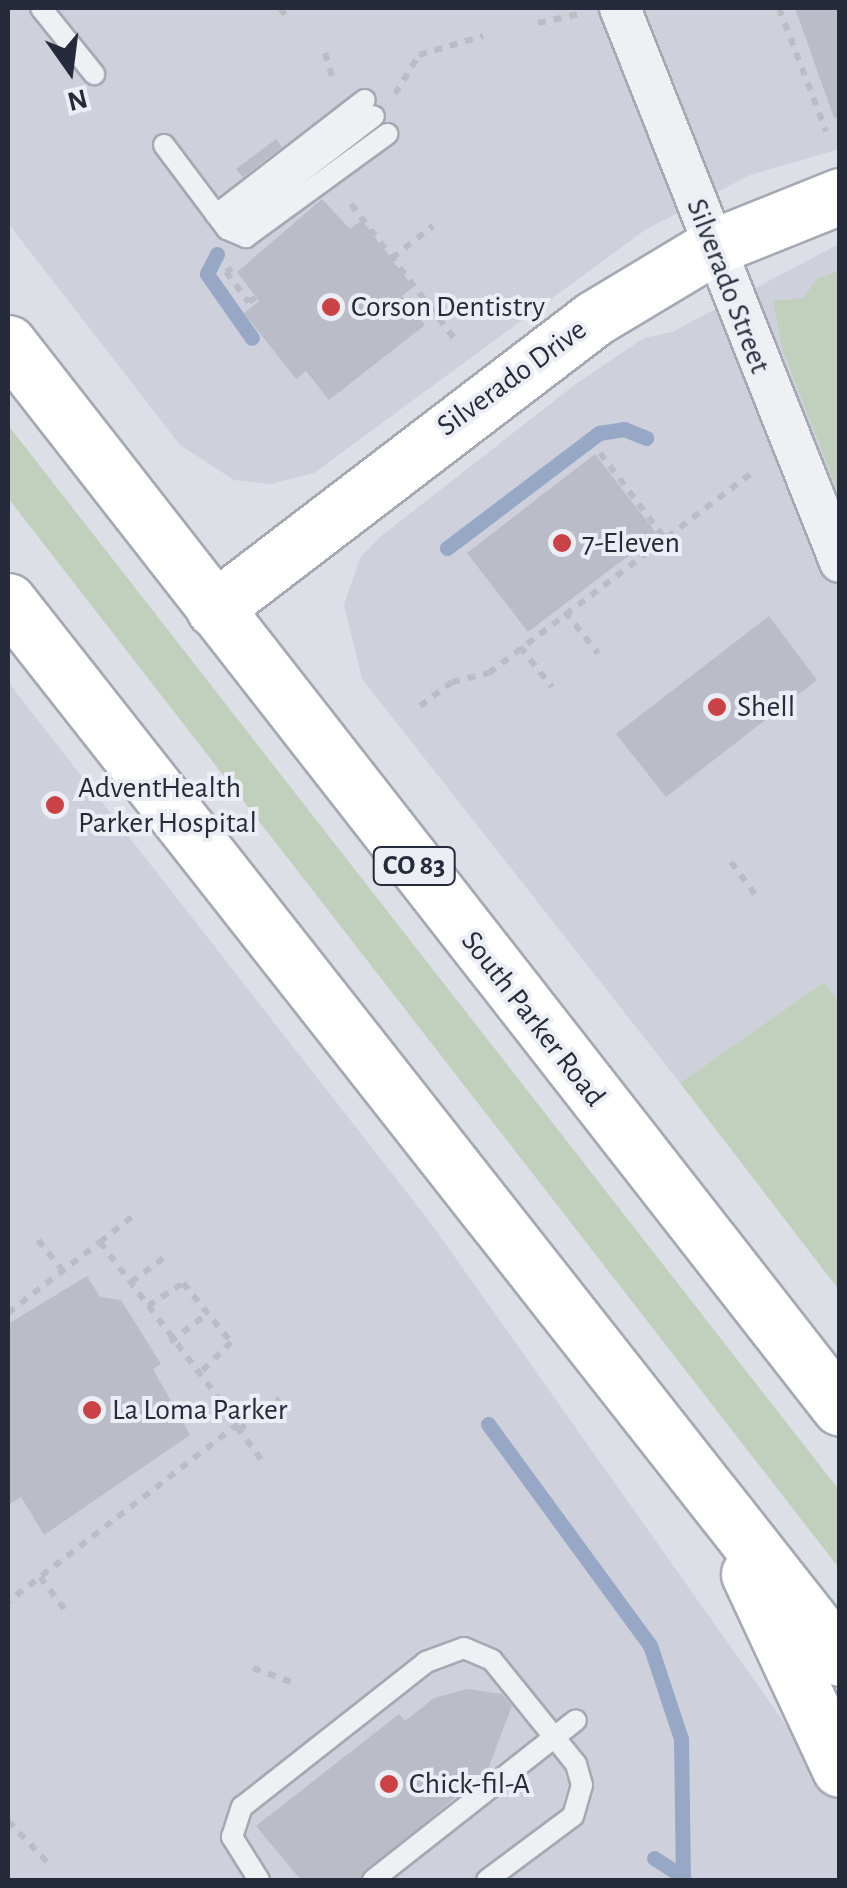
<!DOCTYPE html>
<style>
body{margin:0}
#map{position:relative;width:847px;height:1888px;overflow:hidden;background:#dcdfe6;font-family:"Alegreya Sans",sans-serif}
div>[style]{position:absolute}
.built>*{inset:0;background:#ced1db}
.green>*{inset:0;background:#c0d0bd}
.stream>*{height:15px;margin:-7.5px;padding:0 7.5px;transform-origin:7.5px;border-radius:7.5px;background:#97a8c6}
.building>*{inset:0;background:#babdc8}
.path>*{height:6px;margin-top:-3px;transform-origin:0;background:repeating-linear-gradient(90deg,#bbbdc4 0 8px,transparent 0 16px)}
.roads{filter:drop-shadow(2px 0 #a5a9b3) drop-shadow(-2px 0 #a5a9b3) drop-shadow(0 2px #a5a9b3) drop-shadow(0 -2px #a5a9b3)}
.lane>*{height:20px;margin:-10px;padding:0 10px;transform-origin:10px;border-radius:10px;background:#eff0f4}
.street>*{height:40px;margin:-20px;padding:0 20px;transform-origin:20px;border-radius:20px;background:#eff0f4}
.secondary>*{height:55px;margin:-27.5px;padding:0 27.5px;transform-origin:27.5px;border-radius:27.5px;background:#fff}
.highway>*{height:55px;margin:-27.5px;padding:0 27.5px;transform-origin:27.5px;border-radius:27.5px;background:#fff}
.dots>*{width:28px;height:28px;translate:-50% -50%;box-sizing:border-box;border:5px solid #ebeef4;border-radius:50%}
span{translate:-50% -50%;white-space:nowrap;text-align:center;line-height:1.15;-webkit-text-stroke:8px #ebeef4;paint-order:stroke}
.shield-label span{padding:2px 8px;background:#ebeef4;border:2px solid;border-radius:8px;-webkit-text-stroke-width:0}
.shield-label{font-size:28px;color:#262b3c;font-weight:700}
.street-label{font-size:30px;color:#262b3c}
.poi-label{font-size:30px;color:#262b3c}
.left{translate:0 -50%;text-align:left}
.frame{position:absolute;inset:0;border:10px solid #262b3c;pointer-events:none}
.north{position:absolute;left:20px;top:20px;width:100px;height:100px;-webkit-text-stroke:8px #ebeef4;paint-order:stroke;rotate:166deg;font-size:28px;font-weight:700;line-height:40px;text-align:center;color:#262b3c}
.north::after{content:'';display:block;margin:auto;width:35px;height:45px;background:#262b3c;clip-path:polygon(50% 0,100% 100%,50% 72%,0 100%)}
</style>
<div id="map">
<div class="built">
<i style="clip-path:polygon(8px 8px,839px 8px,839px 149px,750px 175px,645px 230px,314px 473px,271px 484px,234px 480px,180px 445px,8px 223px)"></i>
<i style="clip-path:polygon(839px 244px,839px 1004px,824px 982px,680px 1083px,362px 679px,344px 605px,360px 558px,380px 537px,577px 383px,644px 338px,672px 332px)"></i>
<i style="clip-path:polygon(8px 682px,433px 1226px,839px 1800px,839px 1880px,8px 1880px)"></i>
</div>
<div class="green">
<i style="clip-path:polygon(839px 271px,840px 271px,839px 494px,783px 351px,773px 301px,803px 298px,817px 279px)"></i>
<i style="clip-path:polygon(8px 425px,839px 1490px,839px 1568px,8px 498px)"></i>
<i style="clip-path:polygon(824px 982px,840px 1004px,839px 1290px,680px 1083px)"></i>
</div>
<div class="stream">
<i style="left:217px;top:254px;width:22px;rotate:117deg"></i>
<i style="left:207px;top:274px;width:78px;rotate:54.9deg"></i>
<i style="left:447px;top:548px;width:191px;rotate:-37.1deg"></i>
<i style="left:599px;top:433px;width:25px;rotate:-9deg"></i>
<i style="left:624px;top:429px;width:24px;rotate:22deg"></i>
<i style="left:488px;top:1424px;width:274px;rotate:53.8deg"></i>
<i style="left:650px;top:1645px;width:99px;rotate:71.7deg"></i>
<i style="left:681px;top:1739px;width:141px;rotate:89.2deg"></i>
<i style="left:654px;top:1858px;width:35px;rotate:33deg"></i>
</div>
<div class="building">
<i style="clip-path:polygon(795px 8px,840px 8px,840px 117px,834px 118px)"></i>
<i style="clip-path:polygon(276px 139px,282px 147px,243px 177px,236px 169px)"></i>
<i style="clip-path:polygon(322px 199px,350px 229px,362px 220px,413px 287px,402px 296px,425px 325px,329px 400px,306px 371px,296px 379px,244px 313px,259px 301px,237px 272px)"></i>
<i style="clip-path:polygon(595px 454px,657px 534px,528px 632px,467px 553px)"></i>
<i style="clip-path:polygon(769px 616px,817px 680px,666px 797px,616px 734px)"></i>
<i style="clip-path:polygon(87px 1276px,100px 1297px,121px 1300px,161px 1364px,153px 1369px,190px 1435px,44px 1535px,21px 1497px,8px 1505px,8px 1324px)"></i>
<i style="clip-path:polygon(467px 1689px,502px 1694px,512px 1706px,488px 1769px,359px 1880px,301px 1880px,256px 1826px,399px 1714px,405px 1721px,434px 1698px)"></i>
</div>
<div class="path">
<i style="left:280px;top:8px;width:10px;rotate:53deg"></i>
<i style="left:779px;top:8px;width:132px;rotate:69.1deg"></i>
<i style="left:538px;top:23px;width:42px;rotate:-12.4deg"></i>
<i style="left:325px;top:53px;width:31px;rotate:73deg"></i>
<i style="left:395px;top:94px;width:46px;rotate:-58.4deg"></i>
<i style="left:419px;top:55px;width:67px;rotate:-16.5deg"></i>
<i style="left:351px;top:204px;width:169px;rotate:52.5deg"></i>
<i style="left:392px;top:258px;width:52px;rotate:-38deg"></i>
<i style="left:232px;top:268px;width:7px;rotate:146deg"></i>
<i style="left:226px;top:272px;width:38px;rotate:53deg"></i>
<i style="left:249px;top:302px;width:9px;rotate:-36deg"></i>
<i style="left:600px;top:453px;width:104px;rotate:52.8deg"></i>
<i style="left:565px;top:612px;width:53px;rotate:51.2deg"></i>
<i style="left:520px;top:647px;width:51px;rotate:51.3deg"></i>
<i style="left:420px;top:706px;width:40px;rotate:-37deg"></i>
<i style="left:452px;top:682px;width:38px;rotate:-14deg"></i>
<i style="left:489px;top:673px;width:335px;rotate:-37.3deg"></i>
<i style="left:731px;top:862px;width:44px;rotate:53.4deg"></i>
<i style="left:38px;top:1240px;width:38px;rotate:51deg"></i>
<i style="left:100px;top:1242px;width:48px;rotate:-38.3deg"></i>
<i style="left:131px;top:1282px;width:47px;rotate:-36.4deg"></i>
<i style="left:148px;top:1306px;width:42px;rotate:-33.3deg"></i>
<i style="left:183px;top:1283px;width:76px;rotate:50.9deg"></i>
<i style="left:231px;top:1342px;width:44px;rotate:135deg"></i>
<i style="left:8px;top:1313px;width:116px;rotate:-37.7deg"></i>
<i style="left:100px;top:1242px;width:228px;rotate:52.8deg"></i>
<i style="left:238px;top:1424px;width:291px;rotate:142.3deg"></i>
<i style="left:170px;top:1342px;width:48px;rotate:-37.3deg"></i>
<i style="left:237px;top:1427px;width:44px;rotate:53.4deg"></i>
<i style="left:239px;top:1430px;width:51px;rotate:-37.8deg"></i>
<i style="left:40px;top:1577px;width:43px;rotate:52.6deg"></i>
<i style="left:253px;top:1668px;width:44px;rotate:20.1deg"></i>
<i style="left:8px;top:1821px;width:58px;rotate:46.4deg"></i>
</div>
<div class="roads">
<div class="lane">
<i style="left:41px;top:8px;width:85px;rotate:51.2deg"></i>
<i style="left:164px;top:145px;width:105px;rotate:53.1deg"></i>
<i style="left:227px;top:229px;width:21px;rotate:23deg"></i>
<i style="left:246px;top:237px;width:175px;rotate:-36.1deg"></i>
<i style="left:216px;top:215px;width:188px;rotate:-37.7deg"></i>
<i style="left:227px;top:229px;width:185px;rotate:-37.5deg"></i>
<i style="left:259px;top:1880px;width:51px;rotate:-122.1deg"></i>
<i style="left:232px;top:1837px;width:32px;rotate:-72deg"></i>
<i style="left:242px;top:1807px;width:234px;rotate:-38.2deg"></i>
<i style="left:426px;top:1662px;width:40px;rotate:-20.2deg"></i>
<i style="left:464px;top:1648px;width:30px;rotate:23deg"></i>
<i style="left:492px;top:1660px;width:134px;rotate:51.1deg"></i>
<i style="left:576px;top:1764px;width:22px;rotate:74deg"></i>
<i style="left:582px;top:1785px;width:32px;rotate:106deg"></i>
<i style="left:573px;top:1816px;width:107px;rotate:143.3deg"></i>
<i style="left:373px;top:1880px;width:258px;rotate:-38.2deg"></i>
</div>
<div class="street">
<i style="left:620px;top:8px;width:596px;rotate:68.34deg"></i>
</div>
<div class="secondary">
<i style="left:214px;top:609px;width:477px;rotate:-37.4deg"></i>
<i style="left:593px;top:319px;width:140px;rotate:-31deg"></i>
<i style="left:713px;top:247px;width:137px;rotate:-21.9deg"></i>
</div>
<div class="highway">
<i style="left:8px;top:343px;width:1351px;rotate:52deg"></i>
<i style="left:8px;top:601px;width:1345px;rotate:51.79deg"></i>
<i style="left:749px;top:1574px;width:215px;rotate:65deg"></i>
</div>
</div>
<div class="dots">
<i style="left:331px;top:307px;background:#ca4246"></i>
<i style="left:562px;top:543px;background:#ca4246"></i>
<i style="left:717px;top:707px;background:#ca4246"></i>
<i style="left:55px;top:805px;background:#ca4246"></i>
<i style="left:92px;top:1410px;background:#ca4246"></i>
<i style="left:389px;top:1784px;background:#ca4246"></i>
</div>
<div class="shield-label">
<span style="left:414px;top:866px">CO 83</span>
</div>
<div class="street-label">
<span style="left:728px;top:286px;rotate:69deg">Silverado Street</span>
<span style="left:512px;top:378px;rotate:-36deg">Silverado Drive</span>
<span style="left:533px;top:1019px;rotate:52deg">South Parker Road</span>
</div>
<div class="poi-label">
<span class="left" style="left:351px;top:307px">Corson Dentistry</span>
<span class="left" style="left:582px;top:543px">7-Eleven</span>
<span class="left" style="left:737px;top:707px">Shell</span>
<span class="left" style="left:78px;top:805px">AdventHealth<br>Parker Hospital</span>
<span class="left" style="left:112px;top:1410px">La Loma Parker</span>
<span class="left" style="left:409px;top:1784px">Chick-fil-A</span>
</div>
<div class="frame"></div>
<div class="north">N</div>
</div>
